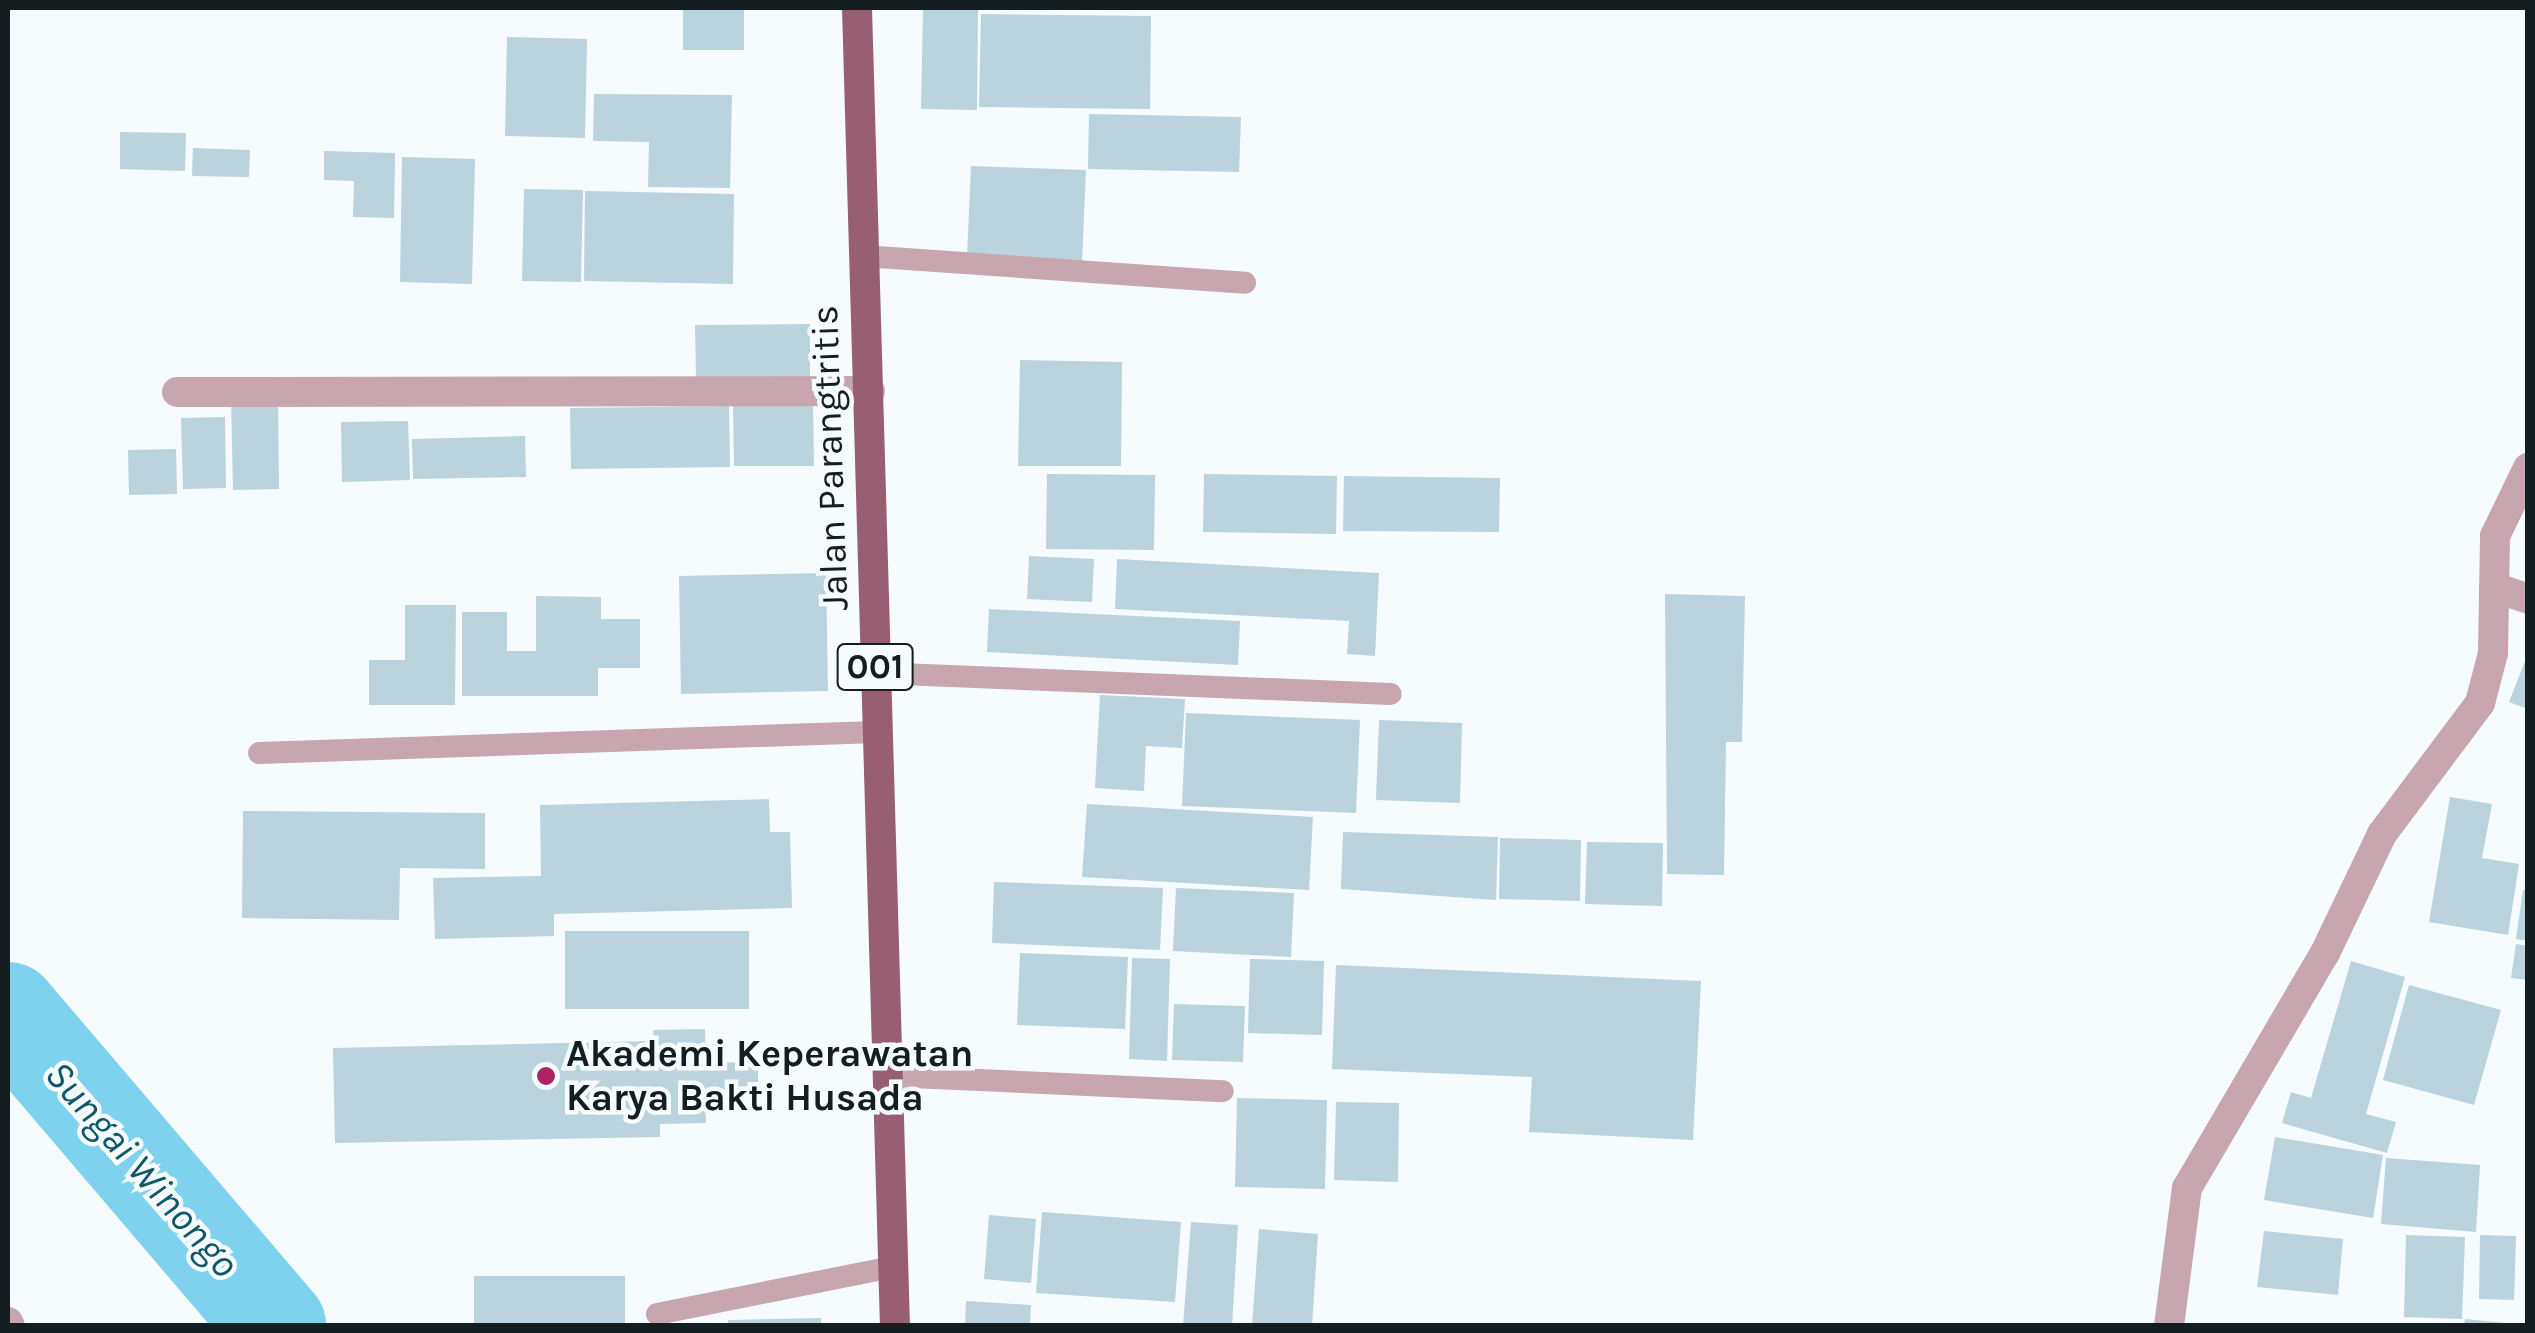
<!DOCTYPE html>
<style>
body{margin:0}
#map{position:relative;width:2535px;height:1333px;overflow:hidden;background:#f6fbfd;font-family:Karla,sans-serif}
div>[style]{position:absolute}
.river>*{height:100px;margin:-50px;padding:0 50px;transform-origin:50px;border-radius:50px;background:#7ed2ee}
.building>*{inset:0;background:#bbd3dc}
.lane>*{height:22px;margin:-11px;padding:0 11px;transform-origin:11px;border-radius:11px;background:#c7a6af}
.street>*{height:30px;margin:-15px;padding:0 15px;transform-origin:15px;border-radius:15px;background:#c7a6af}
.primary>*{height:30px;margin:-15px;padding:0 15px;transform-origin:15px;border-radius:15px;background:#975f71}
.dots>*{width:28px;height:28px;translate:-50% -50%;box-sizing:border-box;border:5px solid #f6fbfd;border-radius:50%}
span{translate:-50% -50%;white-space:nowrap;text-align:center;line-height:1.15;-webkit-text-stroke:9px #f6fbfd;paint-order:stroke}
.shield-label span{padding:2px 8px;background:#f6fbfd;border:2px solid;border-radius:8px;-webkit-text-stroke-width:0}
.shield-label{font-size:35px;color:#141d20;font-weight:700}
.street-label{font-size:38px;color:#141d20}
.poi-label{font-size:38px;color:#141d20;font-weight:700}
.left{translate:0 -50%;text-align:left}
.water-label{font-size:40px;color:#0f576a;font-style:italic}
.frame{position:absolute;inset:0;border:10px solid #141d20;pointer-events:none}
</style>
<div id="map">
<div class="river">
<i style="left:8px;top:1012px;width:413px;rotate:49.5deg"></i>
</div>
<div class="building">
<i style="clip-path:polygon(683px 8px,744px 8px,744px 50px,683px 50px)"></i>
<i style="clip-path:polygon(923px 9px,978px 10px,977px 110px,921px 109px)"></i>
<i style="clip-path:polygon(981px 14px,1151px 16px,1150px 109px,979px 107px)"></i>
<i style="clip-path:polygon(507px 37px,587px 39px,585px 138px,505px 136px)"></i>
<i style="clip-path:polygon(594px 94px,732px 95px,730px 188px,648px 187px,649px 142px,593px 141px)"></i>
<i style="clip-path:polygon(1089px 114px,1241px 117px,1239px 172px,1088px 169px)"></i>
<i style="clip-path:polygon(120px 132px,186px 133px,185px 171px,120px 169px)"></i>
<i style="clip-path:polygon(193px 148px,250px 150px,249px 177px,192px 176px)"></i>
<i style="clip-path:polygon(324px 151px,395px 153px,394px 218px,353px 217px,354px 181px,324px 180px)"></i>
<i style="clip-path:polygon(402px 157px,475px 159px,472px 284px,400px 282px)"></i>
<i style="clip-path:polygon(971px 166px,1086px 170px,1082px 262px,967px 257px)"></i>
<i style="clip-path:polygon(524px 189px,583px 190px,581px 282px,522px 281px)"></i>
<i style="clip-path:polygon(585px 191px,734px 194px,733px 284px,584px 281px)"></i>
<i style="clip-path:polygon(810px 324px,810px 377px,696px 378px,695px 325px)"></i>
<i style="clip-path:polygon(1020px 360px,1122px 362px,1121px 466px,1018px 466px)"></i>
<i style="clip-path:polygon(278px 397px,279px 489px,233px 490px,231px 398px)"></i>
<i style="clip-path:polygon(813px 401px,814px 466px,734px 466px,733px 402px)"></i>
<i style="clip-path:polygon(729px 406px,730px 467px,571px 469px,570px 408px)"></i>
<i style="clip-path:polygon(225px 417px,226px 488px,183px 489px,181px 418px)"></i>
<i style="clip-path:polygon(408px 421px,410px 480px,342px 482px,341px 422px)"></i>
<i style="clip-path:polygon(525px 436px,526px 477px,413px 479px,412px 439px)"></i>
<i style="clip-path:polygon(176px 449px,177px 494px,129px 495px,128px 450px)"></i>
<i style="clip-path:polygon(1047px 474px,1155px 475px,1154px 550px,1046px 549px)"></i>
<i style="clip-path:polygon(1204px 474px,1337px 476px,1336px 534px,1203px 532px)"></i>
<i style="clip-path:polygon(1344px 476px,1500px 478px,1499px 532px,1343px 531px)"></i>
<i style="clip-path:polygon(1029px 556px,1094px 559px,1092px 602px,1027px 599px)"></i>
<i style="clip-path:polygon(1117px 559px,1379px 573px,1375px 656px,1347px 654px,1349px 621px,1115px 609px)"></i>
<i style="clip-path:polygon(826px 573px,828px 691px,681px 694px,679px 576px)"></i>
<i style="clip-path:polygon(1665px 594px,1745px 596px,1742px 742px,1726px 742px,1724px 875px,1667px 874px)"></i>
<i style="clip-path:polygon(536px 596px,601px 597px,601px 619px,640px 619px,640px 668px,598px 668px,598px 696px,462px 696px,462px 612px,507px 612px,507px 651px,536px 651px)"></i>
<i style="clip-path:polygon(405px 605px,456px 605px,455px 705px,369px 705px,369px 660px,405px 660px)"></i>
<i style="clip-path:polygon(989px 609px,1240px 621px,1238px 665px,987px 652px)"></i>
<i style="clip-path:polygon(2527px 656px,2528px 656px,2528px 709px,2509px 702px)"></i>
<i style="clip-path:polygon(1100px 695px,1185px 699px,1182px 748px,1146px 746px,1144px 791px,1095px 788px)"></i>
<i style="clip-path:polygon(1186px 713px,1360px 720px,1356px 813px,1182px 806px)"></i>
<i style="clip-path:polygon(1379px 720px,1462px 723px,1460px 803px,1376px 800px)"></i>
<i style="clip-path:polygon(2450px 797px,2492px 804px,2482px 858px,2519px 864px,2508px 935px,2429px 922px)"></i>
<i style="clip-path:polygon(769px 799px,770px 832px,790px 832px,792px 908px,554px 914px,554px 936px,435px 939px,433px 878px,541px 876px,540px 805px)"></i>
<i style="clip-path:polygon(1087px 804px,1313px 817px,1309px 890px,1082px 877px)"></i>
<i style="clip-path:polygon(243px 811px,485px 813px,485px 869px,400px 868px,399px 920px,242px 918px)"></i>
<i style="clip-path:polygon(1343px 832px,1498px 837px,1496px 900px,1341px 889px)"></i>
<i style="clip-path:polygon(1500px 838px,1581px 840px,1580px 901px,1499px 899px)"></i>
<i style="clip-path:polygon(1587px 842px,1663px 843px,1662px 906px,1585px 904px)"></i>
<i style="clip-path:polygon(994px 882px,1163px 888px,1160px 950px,992px 943px)"></i>
<i style="clip-path:polygon(1176px 888px,1294px 893px,1291px 957px,1173px 951px)"></i>
<i style="clip-path:polygon(2523px 890px,2528px 890px,2528px 941px,2516px 939px)"></i>
<i style="clip-path:polygon(565px 931px,749px 931px,749px 1009px,565px 1009px)"></i>
<i style="clip-path:polygon(2516px 944px,2528px 946px,2528px 980px,2511px 978px)"></i>
<i style="clip-path:polygon(1020px 953px,1128px 957px,1125px 1029px,1017px 1025px)"></i>
<i style="clip-path:polygon(1132px 958px,1170px 959px,1167px 1061px,1129px 1059px)"></i>
<i style="clip-path:polygon(1250px 959px,1324px 961px,1322px 1035px,1248px 1033px)"></i>
<i style="clip-path:polygon(2351px 961px,2405px 977px,2366px 1114px,2396px 1122px,2387px 1153px,2282px 1123px,2291px 1092px,2311px 1098px)"></i>
<i style="clip-path:polygon(1336px 965px,1701px 981px,1693px 1140px,1529px 1132px,1532px 1077px,1332px 1069px)"></i>
<i style="clip-path:polygon(2409px 985px,2501px 1010px,2474px 1105px,2383px 1080px)"></i>
<i style="clip-path:polygon(1174px 1004px,1245px 1006px,1243px 1062px,1172px 1060px)"></i>
<i style="clip-path:polygon(705px 1029px,706px 1063px,758px 1062px,758px 1089px,705px 1090px,706px 1123px,660px 1124px,660px 1137px,335px 1143px,333px 1048px,654px 1041px,653px 1030px)"></i>
<i style="clip-path:polygon(1237px 1098px,1327px 1100px,1325px 1189px,1235px 1187px)"></i>
<i style="clip-path:polygon(1336px 1102px,1399px 1103px,1398px 1182px,1334px 1180px)"></i>
<i style="clip-path:polygon(2275px 1137px,2383px 1155px,2373px 1218px,2264px 1200px)"></i>
<i style="clip-path:polygon(2386px 1158px,2480px 1165px,2476px 1232px,2381px 1224px)"></i>
<i style="clip-path:polygon(1042px 1212px,1181px 1222px,1175px 1302px,1036px 1293px)"></i>
<i style="clip-path:polygon(989px 1215px,1036px 1219px,1031px 1283px,984px 1279px)"></i>
<i style="clip-path:polygon(1191px 1222px,1238px 1225px,1232px 1326px,1183px 1326px)"></i>
<i style="clip-path:polygon(1259px 1229px,1318px 1234px,1312px 1326px,1252px 1326px)"></i>
<i style="clip-path:polygon(2264px 1231px,2343px 1239px,2338px 1295px,2257px 1287px)"></i>
<i style="clip-path:polygon(2406px 1235px,2465px 1237px,2462px 1319px,2404px 1317px)"></i>
<i style="clip-path:polygon(2480px 1235px,2516px 1236px,2514px 1300px,2479px 1299px)"></i>
<i style="clip-path:polygon(474px 1276px,625px 1276px,625px 1326px,474px 1326px)"></i>
<i style="clip-path:polygon(966px 1301px,1031px 1305px,1030px 1326px,965px 1326px)"></i>
<i style="clip-path:polygon(821px 1318px,821px 1326px,728px 1326px,728px 1320px)"></i>
<i style="clip-path:polygon(2465px 1319px,2507px 1323px,2507px 1326px,2464px 1326px)"></i>
</div>
<div class="lane">
<i style="left:863px;top:256px;width:383px;rotate:4deg"></i>
<i style="left:876px;top:673px;width:515px;rotate:2.34deg"></i>
<i style="left:259px;top:753px;width:618px;rotate:-1.95deg"></i>
<i style="left:889px;top:1076px;width:334px;rotate:2.6deg"></i>
<i style="left:657px;top:1314px;width:240px;rotate:-11.3deg"></i>
</div>
<div class="street">
<i style="left:177px;top:392px;width:693px;rotate:-0.08deg"></i>
<i style="left:2494px;top:587px;width:36px;rotate:19deg"></i>
<i style="left:8px;top:1322px;width:4px;rotate:63deg"></i>
<i style="left:2169px;top:1326px;width:139px;rotate:-82.6deg"></i>
<i style="left:2187px;top:1188px;width:273px;rotate:-59.6deg"></i>
<i style="left:2325px;top:953px;width:132px;rotate:-64.4deg"></i>
<i style="left:2382px;top:834px;width:164px;rotate:-53.2deg"></i>
<i style="left:2480px;top:703px;width:52px;rotate:-75.4deg"></i>
<i style="left:2493px;top:653px;width:117px;rotate:-89deg"></i>
<i style="left:2495px;top:536px;width:76px;rotate:-64.1deg"></i>
</div>
<div class="primary">
<i style="left:857px;top:8px;width:1319px;rotate:88.35deg"></i>
</div>
<div class="dots">
<i style="left:546px;top:1076px;background:#ae2363"></i>
</div>
<div class="shield-label">
<span style="left:875px;top:667px">001</span>
</div>
<div class="street-label">
<span style="left:830px;top:458px;rotate:-92deg">Jalan Parangtritis</span>
</div>
<div class="poi-label">
<span class="left" style="left:566px;top:1076px">Akademi Keperawatan<br>Karya Bakti Husada</span>
</div>
<div class="water-label">
<span style="left:142px;top:1169px;rotate:49deg">Sungai Winongo</span>
</div>
<div class="frame"></div>
</div>
